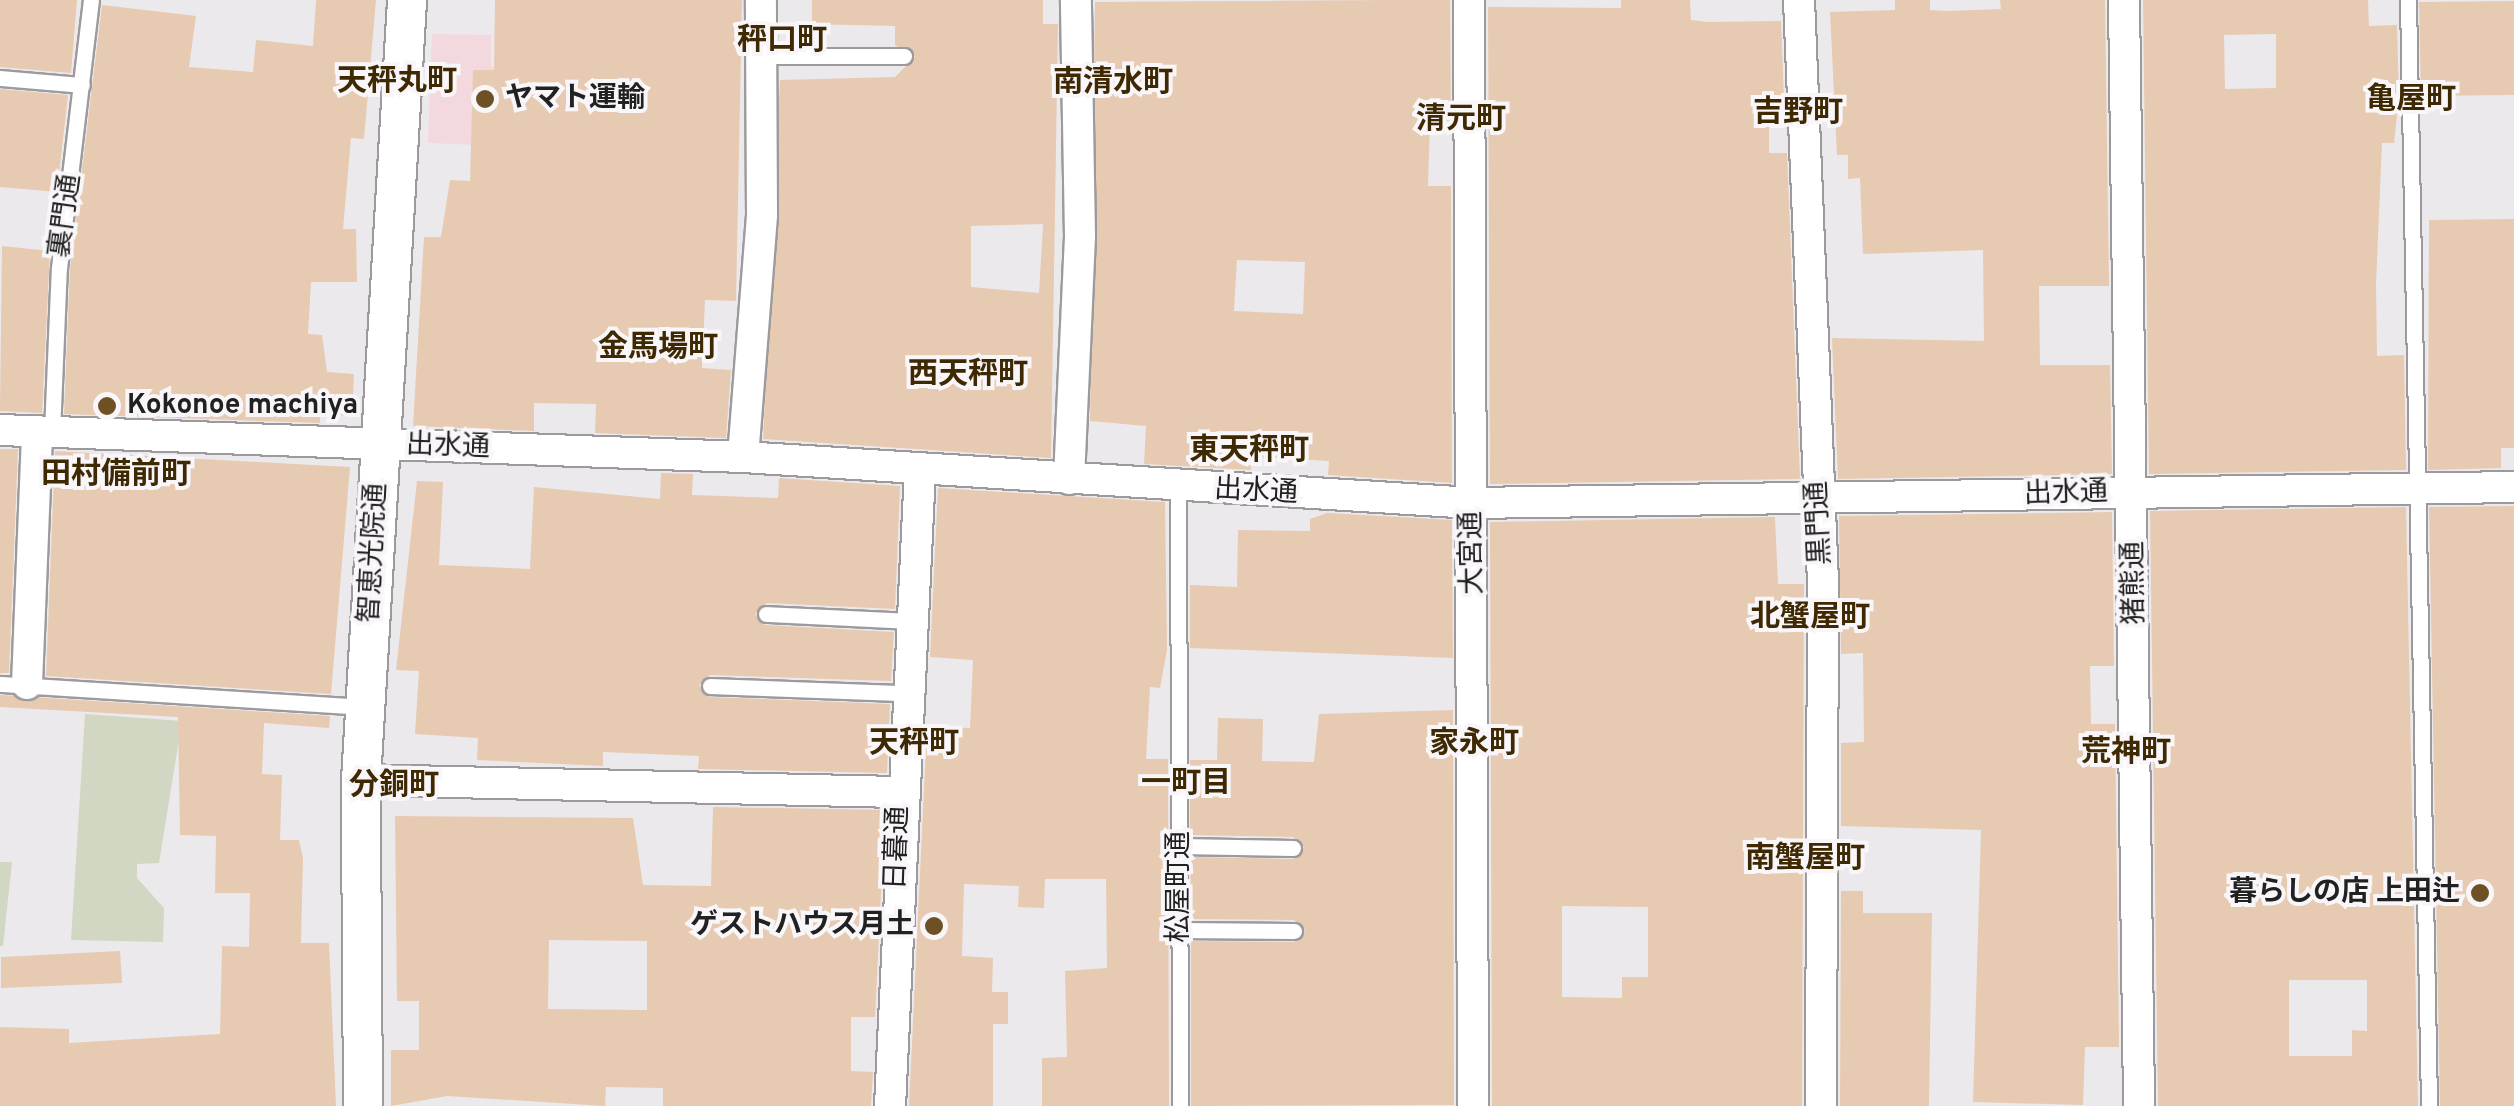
<!DOCTYPE html>
<meta charset="utf-8">
<style>
body{margin:0}
#map{position:relative;width:2514px;height:1106px;overflow:hidden;background:#ece9ec;font-family:Overpass,"Noto Sans JP",sans-serif}
div>[style]{position:absolute}
.commercial>*{inset:0;background:#f3d8dd}
.green>*{inset:0;background:#d1d7c2}
.building>*{inset:0;background:#e7cab2}
.roads{filter:drop-shadow(2px 0 #9d9a9d) drop-shadow(-2px 0 #9d9a9d) drop-shadow(0 2px #9d9a9d) drop-shadow(0 -2px #9d9a9d)}
.service>*{height:15px;margin:-7.5px;padding:0 7.5px;transform-origin:7.5px;border-radius:7.5px;background:#fff}
.minor>*{height:30px;margin:-15px;padding:0 15px;transform-origin:15px;border-radius:15px;background:#fff}
.tertiary>*{height:38px;margin:-19px;padding:0 19px;transform-origin:19px;border-radius:19px;background:#fff}
.dots>*{width:28px;height:28px;translate:-50% -50%;box-sizing:border-box;border:5px solid #f9f6f9;border-radius:50%}
span{translate:-50% -50%;white-space:nowrap;text-align:center;line-height:1.15;-webkit-text-stroke:8px #f9f6f9;paint-order:stroke}
.poi-label{font-size:28px;color:#222122;font-weight:700}
.left{translate:0 -50%;text-align:left}
.right{translate:-100% -50%;text-align:right}
.street-label{font-size:28px;color:#222122}
.neighbourhood-label{font-size:30px;color:#3f2903;font-weight:700}
</style>
<div id="map">
<div class="commercial">
<i style="clip-path:polygon(432px 34px,491px 35px,491px 67px,551px 68px,550px 148px,428px 143px)"></i>
</div>
<div class="green">
<i style="clip-path:polygon(85px 714px,182px 721px,159px 863px,137px 864px,137px 878px,164px 908px,163px 942px,71px 940px)"></i>
<i style="clip-path:polygon(0 862px,12px 862px,3px 946px,0 946px)"></i>
</div>
<div class="building">
<i style="clip-path:polygon(0 0,77px 0,71px 73px,0 67px)"></i>
<i style="clip-path:polygon(316px 0,376px 0,364px 139px,351px 138px,343px 229px,356px 229px,357px 282px,311px 282px,308px 334px,322px 335px,327px 372px,354px 374px,352px 416px,320px 414px,320px 423px,64px 414px,70px 269px,102px 5px,196px 16px,189px 67px,253px 72px,256px 40px,313px 46px)"></i>
<i style="clip-path:polygon(495px 0,742px 0,736px 301px,705px 300px,702px 368px,731px 370px,726px 438px,595px 433px,596px 404px,534px 403px,534px 431px,413px 426px,424px 237px,441px 237px,450px 180px,470px 181px,473px 70px,494px 70px)"></i>
<i style="clip-path:polygon(evenodd,812px 0,1043px 0,1043px 24px,1058px 24px,1051px 458px,763px 439px,780px 80px,895px 77px,915px 57px,895px 45px,895px 26px,812px 24px,812px 0,1043px 224px,1039px 293px,971px 287px,971px 226px,1043px 224px)"></i>
<i style="clip-path:polygon(evenodd,1394px 0,1450px 0,1451px 121px,1430px 120px,1428px 186px,1451px 186px,1452px 483px,1328px 475px,1329px 461px,1252px 456px,1251px 470px,1144px 464px,1146px 426px,1090px 421px,1095px 2px,1394px 0,1237px 260px,1305px 262px,1303px 314px,1234px 311px,1237px 260px)"></i>
<i style="clip-path:polygon(1621px 0,1690px 0,1691px 20px,1708px 22px,1781px 21px,1784px 100px,1769px 100px,1769px 153px,1787px 153px,1800px 479px,1490px 484px,1488px 7px,1621px 8px)"></i>
<i style="clip-path:polygon(1895px 0,1930px 0,1930px 10px,1946px 11px,2001px 9px,2000px 0,2105px 0,2109px 286px,2039px 286px,2040px 365px,2110px 365px,2112px 474px,1838px 479px,1832px 338px,1984px 341px,1983px 250px,1863px 254px,1860px 178px,1848px 179px,1848px 155px,1837px 155px,1830px 12px,1895px 10px)"></i>
<i style="clip-path:polygon(evenodd,2143px 0,2368px 0,2369px 26px,2397px 25px,2399px 97px,2394px 143px,2382px 143px,2376px 284px,2377px 356px,2404px 355px,2406px 470px,2149px 474px,2143px 0,2276px 34px,2276px 88px,2225px 89px,2224px 35px,2276px 34px)"></i>
<i style="clip-path:polygon(2514px 1px,2514px 95px,2421px 96px,2419px 2px)"></i>
<i style="clip-path:polygon(0 89px,68px 95px,57px 192px,0 187px)"></i>
<i style="clip-path:polygon(2514px 219px,2514px 448px,2501px 448px,2501px 468px,2428px 470px,2429px 220px)"></i>
<i style="clip-path:polygon(2px 246px,50px 251px,42px 413px,0 411px)"></i>
<i style="clip-path:polygon(0 449px,18px 449px,9px 673px,0 673px)"></i>
<i style="clip-path:polygon(55px 451px,350px 467px,331px 694px,46px 676px)"></i>
<i style="clip-path:polygon(661px 473px,693px 474px,692px 495px,778px 498px,779px 478px,900px 486px,895px 609px,767px 603px,755px 614px,765px 625px,894px 632px,891px 681px,710px 675px,699px 685px,710px 697px,890px 704px,887px 773px,698px 769px,699px 756px,603px 752px,603px 766px,477px 760px,478px 738px,415px 734px,419px 671px,396px 670px,417px 481px,443px 482px,439px 565px,530px 569px,534px 487px,660px 499px)"></i>
<i style="clip-path:polygon(938px 488px,1165px 502px,1167px 650px,1160px 688px,1150px 687px,1146px 759px,1168px 759px,1169px 1106px,1042px 1106px,1042px 1058px,1067px 1057px,1065px 971px,1107px 968px,1106px 879px,1045px 879px,1044px 908px,1018px 907px,1019px 886px,964px 884px,962px 956px,993px 958px,992px 992px,1008px 992px,1008px 1024px,993px 1024px,993px 1106px,909px 1106px,927px 726px,970px 728px,973px 660px,930px 657px)"></i>
<i style="clip-path:polygon(2514px 506px,2514px 1106px,2440px 1106px,2429px 507px)"></i>
<i style="clip-path:polygon(evenodd,2406px 507px,2418px 1106px,2158px 1106px,2150px 511px,2406px 507px,2289px 980px,2367px 980px,2367px 1031px,2352px 1030px,2352px 1056px,2289px 1056px,2289px 980px)"></i>
<i style="clip-path:polygon(2112px 512px,2114px 666px,2090px 666px,2091px 724px,2115px 724px,2119px 1047px,2085px 1047px,2083px 1105px,1973px 1102px,1981px 830px,1841px 826px,1841px 743px,1864px 742px,1863px 653px,1841px 654px,1839px 516px)"></i>
<i style="clip-path:polygon(1327px 513px,1452px 520px,1453px 658px,1190px 648px,1190px 585px,1237px 587px,1238px 530px,1310px 531px,1310px 519px)"></i>
<i style="clip-path:polygon(evenodd,1775px 517px,1778px 584px,1804px 584px,1802px 1106px,1492px 1106px,1490px 522px,1775px 517px,1562px 906px,1648px 907px,1648px 977px,1622px 977px,1622px 998px,1562px 997px,1562px 906px)"></i>
<i style="clip-path:polygon(0 695px,330px 716px,329px 728px,264px 723px,262px 774px,282px 775px,280px 840px,299px 840px,303px 858px,301px 943px,329px 943px,336px 1106px,0 1106px,0 1027px,69px 1029px,69px 1043px,220px 1034px,222px 946px,249px 947px,250px 893px,215px 893px,216px 836px,180px 835px,178px 717px,0 707px)"></i>
<i style="clip-path:polygon(1453px 710px,1454px 1105px,1191px 1106px,1191px 941px,1294px 942px,1305px 930px,1294px 920px,1191px 919px,1190px 857px,1293px 859px,1304px 847px,1293px 837px,1190px 835px,1190px 760px,1217px 760px,1218px 718px,1263px 719px,1262px 761px,1314px 762px,1319px 714px)"></i>
<i style="clip-path:polygon(evenodd,713px 807px,885px 810px,875px 1017px,851px 1017px,851px 1071px,873px 1072px,871px 1106px,663px 1106px,663px 1088px,606px 1087px,605px 1106px,447px 1096px,391px 1106px,391px 1050px,419px 1050px,419px 1001px,397px 1001px,395px 816px,633px 818px,643px 885px,711px 886px,713px 807px,549px 940px,647px 941px,647px 1010px,548px 1009px,549px 940px)"></i>
<i style="clip-path:polygon(1841px 891px,1863px 891px,1863px 913px,1932px 913px,1929px 1106px,1840px 1106px)"></i>
<i style="clip-path:polygon(120px 951px,122px 983px,1px 988px,1px 957px)"></i>
</div>
<div class="roads">
<div class="service">
<i style="left:2408px;top:0;width:1106px;rotate:88.91deg"></i>
<i style="left:761px;top:56px;width:143px"></i>
<i style="left:0;top:78px;width:82px;rotate:4.9deg"></i>
<i style="left:52px;top:432px;width:164px;rotate:-87.6deg"></i>
<i style="left:59px;top:268px;width:270px;rotate:-83.2deg"></i>
<i style="left:1178px;top:489px;width:617px;rotate:89.81deg"></i>
<i style="left:766px;top:614px;width:143px;rotate:2.8deg"></i>
<i style="left:0;top:684px;width:366px;rotate:3.6deg"></i>
<i style="left:710px;top:686px;width:195px;rotate:2.1deg"></i>
<i style="left:1179px;top:846px;width:114px;rotate:1deg"></i>
<i style="left:1180px;top:930px;width:114px;rotate:0.5deg"></i>
</div>
<div class="minor">
<i style="left:1469px;top:0;width:1106px;rotate:89.79deg"></i>
<i style="left:1799px;top:0;width:582px;rotate:87.64deg"></i>
<i style="left:1823px;top:582px;width:524px;rotate:90.22deg"></i>
<i style="left:2124px;top:0;width:1106px;rotate:89.22deg"></i>
<i style="left:0;top:430px;width:743px;rotate:2.08deg"></i>
<i style="left:743px;top:457px;width:731px;rotate:3.61deg"></i>
<i style="left:1473px;top:503px;width:1041px;rotate:-0.88deg"></i>
<i style="left:743px;top:457px;width:243px;rotate:-85.5deg"></i>
<i style="left:762px;top:215px;width:215px;rotate:-90.3deg"></i>
<i style="left:1069px;top:479px;width:243px;rotate:-87.4deg"></i>
<i style="left:1080px;top:236px;width:236px;rotate:-91deg"></i>
<i style="left:27px;top:684px;width:253px;rotate:-87.7deg"></i>
<i style="left:361px;top:780px;width:539px;rotate:1.28deg"></i>
<i style="left:890px;top:1106px;width:637px;rotate:-87.3deg"></i>
</div>
<div class="tertiary">
<i style="left:363px;top:1106px;width:326px;rotate:-90.4deg"></i>
<i style="left:361px;top:780px;width:781px;rotate:-86.62deg"></i>
</div>
</div>
<div class="dots">
<i style="left:485px;top:99px;background:#6d5023"></i>
<i style="left:107px;top:406px;background:#6d5023"></i>
<i style="left:2480px;top:893px;background:#6d5023"></i>
<i style="left:934px;top:926px;background:#6d5023"></i>
</div>
<div class="poi-label">
<span class="left" style="left:505px;top:99px">ヤマト運輸</span>
<span class="left" style="left:127px;top:406px">Kokonoe machiya</span>
<span class="right" style="left:2460px;top:893px">暮らしの店 上田辻</span>
<span class="right" style="left:914px;top:926px">ゲストハウス月土</span>
</div>
<div class="street-label">
<span style="left:66px;top:216px;rotate:-82deg">裏門通</span>
<span style="left:448px;top:447px;rotate:2deg">出水通</span>
<span style="left:1256px;top:492px;rotate:3deg">出水通</span>
<span style="left:2066px;top:494px;rotate:-2deg">出水通</span>
<span style="left:1820px;top:523px;rotate:-93deg">黒門通</span>
<span style="left:374px;top:553px;rotate:-87deg">智恵光院通</span>
<span style="left:1473px;top:553px;rotate:-91deg">大宮通</span>
<span style="left:2135px;top:583px;rotate:-91deg">猪熊通</span>
<span style="left:898px;top:848px;rotate:-88deg">日暮通</span>
<span style="left:1180px;top:887px;rotate:-90deg">松屋町通</span>
</div>
<div class="neighbourhood-label">
<span style="left:782px;top:42px">秤口町</span>
<span style="left:397px;top:83px">天秤丸町</span>
<span style="left:1113px;top:84px">南清水町</span>
<span style="left:2411px;top:101px">亀屋町</span>
<span style="left:1798px;top:114px">吉野町</span>
<span style="left:1461px;top:121px">清元町</span>
<span style="left:658px;top:349px">金馬場町</span>
<span style="left:968px;top:376px">西天秤町</span>
<span style="left:1249px;top:452px">東天秤町</span>
<span style="left:116px;top:476px">田村備前町</span>
<span style="left:1810px;top:619px">北蟹屋町</span>
<span style="left:914px;top:745px">天秤町</span>
<span style="left:1474px;top:745px">家永町</span>
<span style="left:2126px;top:754px">荒神町</span>
<span style="left:1186px;top:785px">一町目</span>
<span style="left:394px;top:787px">分銅町</span>
<span style="left:1805px;top:860px">南蟹屋町</span>
</div>
</div>
